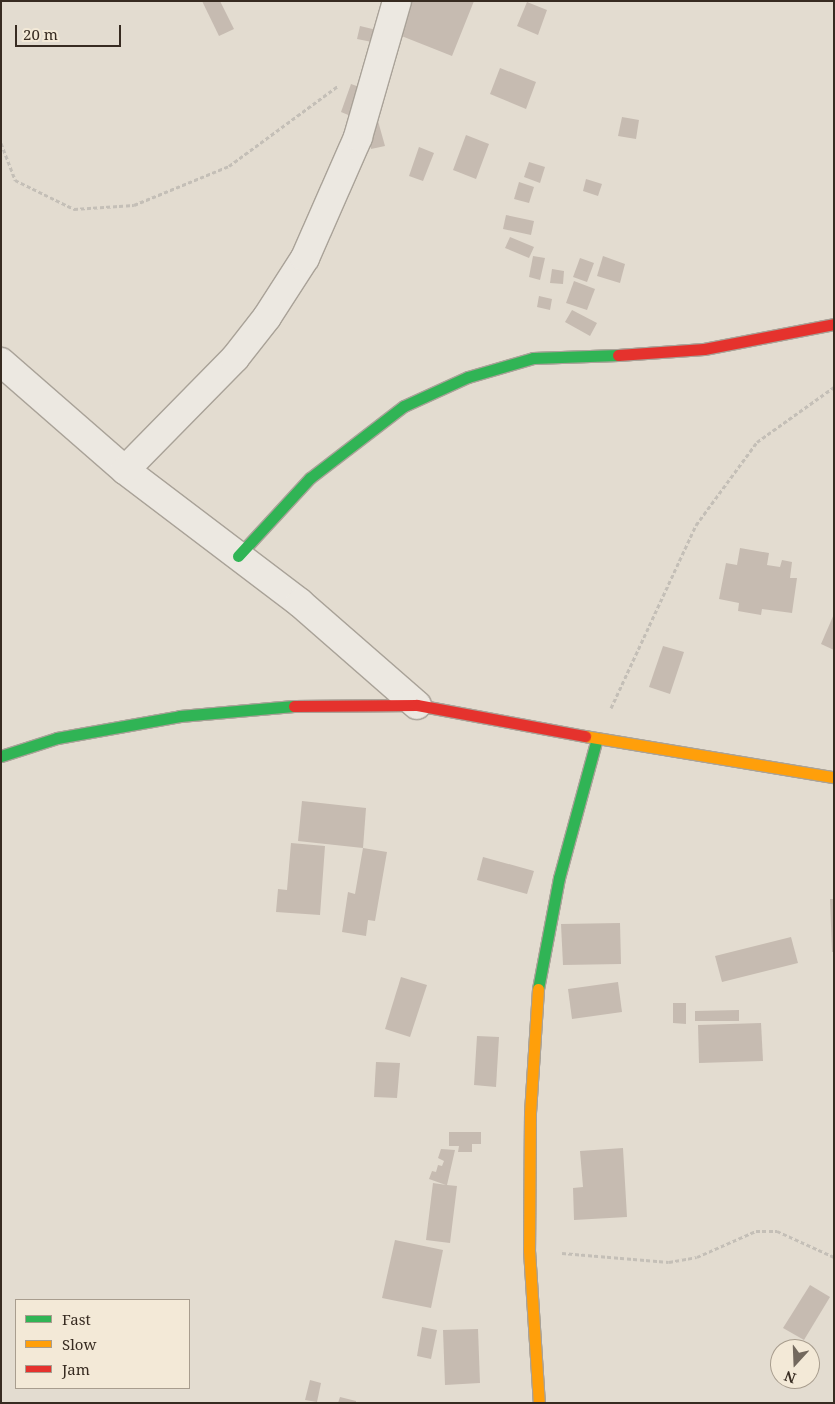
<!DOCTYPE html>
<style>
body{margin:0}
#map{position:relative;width:835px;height:1404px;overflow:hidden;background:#e3dcd0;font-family:"Noto Serif",serif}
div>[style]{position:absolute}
.building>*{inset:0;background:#c6bbb1}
.path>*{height:3px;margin-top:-1.5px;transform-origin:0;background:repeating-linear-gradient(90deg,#c4bfb7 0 4px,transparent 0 6.5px)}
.roads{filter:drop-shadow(1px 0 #a9a298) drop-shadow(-1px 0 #a9a298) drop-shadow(0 1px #a9a298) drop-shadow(0 -1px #a9a298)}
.street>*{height:28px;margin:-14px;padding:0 14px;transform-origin:14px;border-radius:14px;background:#ece8e1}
.fast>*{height:11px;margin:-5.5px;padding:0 5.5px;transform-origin:5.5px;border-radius:5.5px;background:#30b455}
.slow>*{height:11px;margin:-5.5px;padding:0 5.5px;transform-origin:5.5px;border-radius:5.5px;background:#ff9f0a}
.jam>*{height:11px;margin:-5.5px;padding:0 5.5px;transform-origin:5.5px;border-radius:5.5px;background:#e5322d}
span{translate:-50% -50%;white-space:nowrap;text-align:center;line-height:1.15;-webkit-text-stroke:4px #f3e9d7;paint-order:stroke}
.frame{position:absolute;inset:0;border:2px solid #372b21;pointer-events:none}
.legend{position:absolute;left:15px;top:1299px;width:175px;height:90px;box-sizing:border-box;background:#f3e9d7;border:1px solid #a89d8e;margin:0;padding:6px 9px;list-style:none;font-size:15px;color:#372b21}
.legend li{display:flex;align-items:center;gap:10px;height:25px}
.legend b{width:25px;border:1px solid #a89d8e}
.north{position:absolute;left:770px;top:1339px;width:50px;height:50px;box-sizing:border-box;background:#f3e9d7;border:1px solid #a89d8e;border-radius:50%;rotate:200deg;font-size:14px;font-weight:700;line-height:20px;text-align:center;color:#372b21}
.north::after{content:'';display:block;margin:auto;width:18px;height:22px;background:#73695e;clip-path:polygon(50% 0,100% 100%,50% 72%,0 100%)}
.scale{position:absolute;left:15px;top:25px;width:106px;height:22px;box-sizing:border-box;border:2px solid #372b21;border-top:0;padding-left:6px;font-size:15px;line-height:18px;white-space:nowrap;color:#372b21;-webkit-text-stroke:4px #f3e9d7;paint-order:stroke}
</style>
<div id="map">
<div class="building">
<i style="clip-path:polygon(202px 1px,220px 1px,234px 29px,219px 36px)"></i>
<i style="clip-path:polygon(407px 1px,474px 1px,452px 56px,394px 33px)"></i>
<i style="clip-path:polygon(527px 2px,547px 10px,538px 35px,517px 26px)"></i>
<i style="clip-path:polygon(360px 26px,385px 32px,382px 44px,357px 39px)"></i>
<i style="clip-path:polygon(500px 68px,536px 82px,526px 109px,490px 94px)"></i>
<i style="clip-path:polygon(351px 84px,368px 90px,358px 119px,341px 112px)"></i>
<i style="clip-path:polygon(376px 114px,385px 146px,371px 149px,363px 118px)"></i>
<i style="clip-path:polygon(622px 117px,639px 120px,636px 139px,618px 136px)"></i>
<i style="clip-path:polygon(466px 135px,489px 144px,476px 179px,453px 170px)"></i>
<i style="clip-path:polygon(419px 147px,434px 153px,423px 181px,409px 176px)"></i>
<i style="clip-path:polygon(529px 162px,545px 167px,540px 183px,524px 177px)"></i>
<i style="clip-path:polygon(586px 179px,602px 184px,598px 196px,583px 191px)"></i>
<i style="clip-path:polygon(519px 182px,534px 187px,529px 203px,514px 199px)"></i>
<i style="clip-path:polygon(506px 215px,534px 221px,531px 235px,503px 229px)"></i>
<i style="clip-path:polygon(510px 237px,534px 247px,529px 258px,505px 248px)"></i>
<i style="clip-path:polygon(533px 256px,545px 258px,540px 280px,529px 277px)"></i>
<i style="clip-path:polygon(603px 256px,625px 264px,620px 283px,597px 276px)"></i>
<i style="clip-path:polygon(580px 258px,594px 263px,587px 282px,573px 277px)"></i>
<i style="clip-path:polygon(552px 269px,564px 271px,563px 284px,550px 283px)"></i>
<i style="clip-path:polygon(574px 281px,595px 289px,587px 310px,566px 303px)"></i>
<i style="clip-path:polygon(539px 296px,552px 299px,550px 310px,537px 307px)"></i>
<i style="clip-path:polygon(572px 310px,597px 323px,590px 336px,565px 322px)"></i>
<i style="clip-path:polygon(740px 548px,769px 553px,767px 565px,780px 567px,782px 560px,792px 562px,790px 578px,797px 578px,792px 613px,762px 609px,761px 615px,738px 611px,739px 603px,719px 599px,726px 563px,737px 565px)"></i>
<i style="clip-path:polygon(834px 614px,834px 650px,821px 644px)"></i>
<i style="clip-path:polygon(663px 646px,684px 652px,670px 694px,649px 687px)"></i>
<i style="clip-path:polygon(302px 801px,366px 808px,363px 848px,298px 841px)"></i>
<i style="clip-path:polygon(291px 843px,325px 846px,320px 915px,276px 912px,278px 889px,287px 890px)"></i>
<i style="clip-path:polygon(363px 848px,387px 852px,375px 921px,368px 920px,366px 936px,342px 932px,348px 892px,355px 894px)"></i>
<i style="clip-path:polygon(483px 857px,534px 871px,527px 894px,477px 880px)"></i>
<i style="clip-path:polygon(830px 899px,834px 899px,834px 952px,832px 952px)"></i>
<i style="clip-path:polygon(620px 923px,621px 964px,563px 965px,561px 924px)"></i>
<i style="clip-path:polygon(791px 937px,798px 963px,722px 982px,715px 956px)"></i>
<i style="clip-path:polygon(401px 977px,427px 985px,410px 1037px,385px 1029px)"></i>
<i style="clip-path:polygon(618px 982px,622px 1012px,572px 1019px,568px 989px)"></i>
<i style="clip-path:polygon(673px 1003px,686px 1003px,686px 1024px,673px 1023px)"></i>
<i style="clip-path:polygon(739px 1010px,739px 1021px,695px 1021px,695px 1011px)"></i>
<i style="clip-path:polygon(761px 1023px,763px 1061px,699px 1063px,698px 1025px)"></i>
<i style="clip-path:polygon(477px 1036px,499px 1037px,496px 1087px,474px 1085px)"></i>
<i style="clip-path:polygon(376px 1062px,400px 1063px,397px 1098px,374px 1097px)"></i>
<i style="clip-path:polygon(449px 1132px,481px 1132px,481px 1144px,472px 1144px,472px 1152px,458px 1152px,459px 1146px,449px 1146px)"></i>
<i style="clip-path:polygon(623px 1148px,627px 1217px,574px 1220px,573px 1188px,583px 1187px,580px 1151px)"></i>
<i style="clip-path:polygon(441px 1149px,455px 1150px,447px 1185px,457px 1186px,450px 1243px,426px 1240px,433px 1183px,446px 1185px,429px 1179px,432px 1171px,436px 1172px,438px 1165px,442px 1166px,444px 1161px,438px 1158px)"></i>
<i style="clip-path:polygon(395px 1240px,443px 1250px,431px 1308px,382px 1298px)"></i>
<i style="clip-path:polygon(810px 1285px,830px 1297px,804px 1340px,783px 1328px)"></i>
<i style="clip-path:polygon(422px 1327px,437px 1330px,431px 1359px,417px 1356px)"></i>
<i style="clip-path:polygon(478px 1329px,480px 1383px,445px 1385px,443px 1330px)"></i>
<i style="clip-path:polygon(310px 1380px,321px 1383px,317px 1402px,305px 1400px)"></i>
<i style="clip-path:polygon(340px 1397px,356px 1401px,356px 1403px,338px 1403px)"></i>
</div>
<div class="path">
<i style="left:1px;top:143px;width:40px;rotate:69deg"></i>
<i style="left:15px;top:180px;width:66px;rotate:26.2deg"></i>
<i style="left:74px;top:209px;width:60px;rotate:-3.8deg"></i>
<i style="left:134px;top:205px;width:103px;rotate:-22.3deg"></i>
<i style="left:229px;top:166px;width:135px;rotate:-36.3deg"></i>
<i style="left:611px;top:708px;width:202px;rotate:-65.1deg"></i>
<i style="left:696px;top:525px;width:103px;rotate:-53.7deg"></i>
<i style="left:757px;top:442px;width:95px;rotate:-35.5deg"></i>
<i style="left:562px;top:1253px;width:107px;rotate:4.8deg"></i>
<i style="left:669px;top:1262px;width:28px;rotate:-10deg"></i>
<i style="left:697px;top:1257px;width:64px;rotate:-23.8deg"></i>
<i style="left:756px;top:1231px;width:21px"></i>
<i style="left:777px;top:1231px;width:63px;rotate:24.5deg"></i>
</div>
<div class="roads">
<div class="street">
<i style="left:1px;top:362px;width:164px;rotate:41.1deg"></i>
<i style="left:125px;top:470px;width:220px;rotate:37.2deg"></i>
<i style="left:300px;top:603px;width:155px;rotate:41.1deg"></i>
<i style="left:125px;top:470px;width:157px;rotate:-45.5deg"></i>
<i style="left:235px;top:358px;width:52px;rotate:-52deg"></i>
<i style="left:267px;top:317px;width:70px;rotate:-57.2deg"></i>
<i style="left:305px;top:258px;width:132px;rotate:-66.3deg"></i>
<i style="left:358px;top:137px;width:141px;rotate:-74deg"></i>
</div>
<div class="fast">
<i style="left:238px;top:556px;width:106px;rotate:-47.3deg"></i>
<i style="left:310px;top:478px;width:118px;rotate:-37.5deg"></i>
<i style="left:404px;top:406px;width:70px;rotate:-24.4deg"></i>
<i style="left:468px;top:377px;width:68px;rotate:-16.3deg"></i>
<i style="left:533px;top:358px;width:85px;rotate:-2deg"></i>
<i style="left:1px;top:756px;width:59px;rotate:-17.8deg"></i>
<i style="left:57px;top:738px;width:125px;rotate:-10.1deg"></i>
<i style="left:180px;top:716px;width:114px;rotate:-5deg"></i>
<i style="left:538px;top:989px;width:113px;rotate:-79.3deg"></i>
<i style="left:559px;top:878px;width:145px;rotate:-74.8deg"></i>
</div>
<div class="slow">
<i style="left:585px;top:736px;width:252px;rotate:9.4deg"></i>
<i style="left:538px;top:989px;width:124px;rotate:93.7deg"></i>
<i style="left:530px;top:1113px;width:137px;rotate:90.4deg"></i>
<i style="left:529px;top:1250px;width:153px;rotate:86.3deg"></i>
</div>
<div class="jam">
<i style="left:618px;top:355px;width:86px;rotate:-4deg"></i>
<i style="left:704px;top:349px;width:132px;rotate:-10.9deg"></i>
<i style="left:294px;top:706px;width:123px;rotate:-0.5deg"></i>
<i style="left:417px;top:705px;width:171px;rotate:10.5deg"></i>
</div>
</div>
<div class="frame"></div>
<ul class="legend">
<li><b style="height:6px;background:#30b455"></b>Fast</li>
<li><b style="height:6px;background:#ff9f0a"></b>Slow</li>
<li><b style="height:6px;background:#e5322d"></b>Jam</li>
</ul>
<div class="north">N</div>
<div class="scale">20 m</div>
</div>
